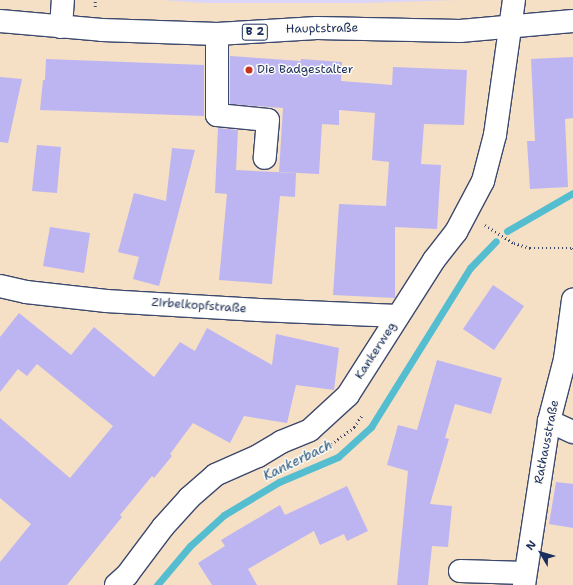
<!DOCTYPE html>
<meta charset="utf-8">
<style>
body{margin:0}
#map{position:relative;width:573px;height:585px;overflow:hidden;background:#f5dfc5;font-family:"Shantell Sans",sans-serif}
div>[style]{position:absolute}
.built>*{inset:0;background:#dbd6f7}
.stream>*{height:7px;margin:-3.5px;padding:0 3.5px;transform-origin:3.5px;border-radius:3.5px;background:#54bed0}
.building>*{inset:0;background:#bdb5f2}
.path>*{height:2.5px;margin-top:-1.25px;transform-origin:0;background:repeating-linear-gradient(90deg,#3c496d 0 1px,transparent 0 4px)}
.roads{filter:drop-shadow(1px 0 #3c496d) drop-shadow(-1px 0 #3c496d) drop-shadow(0 1px #3c496d) drop-shadow(0 -1px #3c496d)}
.minor>*{height:22px;margin:-11px;padding:0 11px;transform-origin:11px;border-radius:11px;background:#fff}
.major>*{height:22px;margin:-11px;padding:0 11px;transform-origin:11px;border-radius:11px;background:#fff}
.dots>*{width:11px;height:11px;translate:-50% -50%;box-sizing:border-box;border:2px solid #fdfcf7;border-radius:50%}
span{translate:-50% -50%;white-space:nowrap;text-align:center;line-height:1.15;-webkit-text-stroke:3px #fdfcf7;paint-order:stroke}
.shield-label span{padding:1px 3px;background:#fdfcf7;border:1px solid;border-radius:3px;-webkit-text-stroke-width:0}
.shield-label{font-size:11px;color:#1b2f5e;font-weight:700}
.street-label{font-size:12px;color:#1b2f5e}
.poi-label{font-size:12px;color:#1b2f5e}
.left{translate:0 -50%;text-align:left}
.water-label{font-size:13px;color:#2c5a80;font-style:italic}
.north{position:absolute;left:521px;top:533px;width:40px;height:40px;-webkit-text-stroke:3px #fdfcf7;paint-order:stroke;rotate:308deg;font-size:11px;font-weight:700;line-height:16px;text-align:center;color:#1b2f5e}
.north::after{content:'';display:block;margin:auto;width:14px;height:18px;background:#1b2f5e;clip-path:polygon(50% 0,100% 100%,50% 72%,0 100%)}
</style>
<div id="map">
<div class="built">
<i style="clip-path:polygon(162px 0,458px 0,362px 3px,205px 3px)"></i>
</div>
<div class="stream">
<i style="left:507px;top:231px;width:76px;rotate:-29.9deg"></i>
<i style="left:157px;top:585px;width:51px;rotate:-49.8deg"></i>
<i style="left:190px;top:546px;width:46px;rotate:-42.4deg"></i>
<i style="left:224px;top:515px;width:64px;rotate:-31deg"></i>
<i style="left:279px;top:482px;width:64px;rotate:-23deg"></i>
<i style="left:338px;top:457px;width:45px;rotate:-42.3deg"></i>
<i style="left:371px;top:427px;width:187px;rotate:-58.1deg"></i>
<i style="left:470px;top:268px;width:37px;rotate:-46deg"></i>
</div>
<div class="building">
<i style="clip-path:polygon(230px 56px,301px 61px,301px 59px,342px 62px,341px 81px,392px 85px,393px 67px,467px 70px,464px 125px,424px 124px,421px 164px,441px 165px,437px 229px,395px 227px,395px 298px,333px 295px,339px 204px,386px 206px,389px 162px,372px 160px,375px 113px,339px 110px,339px 125px,322px 124px,319px 174px,279px 172px,283px 108px,230px 104px)"></i>
<i style="clip-path:polygon(573px 57px,573px 118px,565px 119px,568px 187px,530px 189px,527px 141px,535px 141px,531px 59px)"></i>
<i style="clip-path:polygon(46px 59px,204px 65px,204px 116px,40px 110px,43px 80px,45px 80px)"></i>
<i style="clip-path:polygon(0 77px,22px 79px,8px 143px,0 142px)"></i>
<i style="clip-path:polygon(218px 128px,238px 130px,236px 170px,296px 173px,295px 197px,280px 196px,272px 284px,219px 280px,227px 194px,215px 193px)"></i>
<i style="clip-path:polygon(37px 145px,61px 147px,57px 193px,32px 191px)"></i>
<i style="clip-path:polygon(172px 148px,195px 150px,159px 286px,133px 279px,139px 257px,118px 252px,134px 193px,166px 201px)"></i>
<i style="clip-path:polygon(50px 227px,90px 233px,84px 273px,43px 266px)"></i>
<i style="clip-path:polygon(493px 285px,524px 306px,494px 350px,463px 329px)"></i>
<i style="clip-path:polygon(19px 313px,71px 355px,94px 327px,154px 377px,180px 342px,195px 351px,207px 328px,272px 365px,276px 334px,339px 348px,334px 390px,296px 385px,287px 423px,244px 416px,230px 443px,193px 423px,170px 454px,172px 456px,154px 478px,152px 476px,120px 515px,122px 517px,67px 585px,0 585px,0 562px,31px 524px,0 498px,0 418px,70px 478px,113px 426px,37px 364px,27px 376px,18px 369px,0 392px,0 337px)"></i>
<i style="clip-path:polygon(437px 360px,502px 378px,491px 414px,455px 404px,445px 438px,449px 439px,430px 504px,452px 506px,448px 547px,432px 546px,428px 585px,397px 585px,408px 471px,387px 465px,398px 425px,417px 430px)"></i>
<i style="clip-path:polygon(556px 482px,573px 484px,573px 528px,549px 524px)"></i>
<i style="clip-path:polygon(347px 486px,368px 531px,347px 541px,344px 534px,320px 545px,314px 531px,248px 569px,257px 585px,212px 585px,198px 563px,225px 546px,221px 540px,280px 505px,285px 515px)"></i>
</div>
<div class="path">
<i style="left:95px;top:7px;width:7px;rotate:-90deg"></i>
<i style="left:485px;top:225px;width:34px;rotate:32deg"></i>
<i style="left:514px;top:243px;width:17px;rotate:17deg"></i>
<i style="left:530px;top:248px;width:42px"></i>
<i style="left:572px;top:248px;width:2px;rotate:63deg"></i>
<i style="left:331px;top:444px;width:29px;rotate:-36deg"></i>
<i style="left:354px;top:427px;width:14px;rotate:-56deg"></i>
</div>
<div class="roads">
<div class="minor">
<i style="left:61px;top:27px;width:27px;rotate:-86deg"></i>
<i style="left:217px;top:34px;width:81px;rotate:90deg"></i>
<i style="left:217px;top:115px;width:51px;rotate:5.6deg"></i>
<i style="left:268px;top:120px;width:38px;rotate:95deg"></i>
<i style="left:0;top:286px;width:27px;rotate:13deg"></i>
<i style="left:26px;top:292px;width:81px;rotate:6.4deg"></i>
<i style="left:106px;top:301px;width:153px;rotate:3.4deg"></i>
<i style="left:259px;top:310px;width:139px;rotate:2.5deg"></i>
<i style="left:549px;top:421px;width:26px;rotate:25deg"></i>
<i style="left:460px;top:571px;width:65px;rotate:1.8deg"></i>
<i style="left:116px;top:585px;width:15px;rotate:-42deg"></i>
<i style="left:127px;top:575px;width:60px;rotate:-53.1deg"></i>
<i style="left:163px;top:527px;width:39px;rotate:-48deg"></i>
<i style="left:189px;top:498px;width:35px;rotate:-41deg"></i>
<i style="left:215px;top:475px;width:47px;rotate:-23.8deg"></i>
<i style="left:258px;top:456px;width:27px;rotate:-31deg"></i>
<i style="left:281px;top:442px;width:31px;rotate:-22deg"></i>
<i style="left:310px;top:430px;width:52px;rotate:-42.6deg"></i>
<i style="left:348px;top:395px;width:160px;rotate:-57.5deg"></i>
<i style="left:434px;top:260px;width:36px;rotate:-52deg"></i>
<i style="left:456px;top:232px;width:58px;rotate:-62.1deg"></i>
<i style="left:483px;top:181px;width:48px;rotate:-75.4deg"></i>
<i style="left:495px;top:135px;width:136px;rotate:-82deg"></i>
<i style="left:524px;top:585px;width:166px;rotate:-81.3deg"></i>
<i style="left:549px;top:421px;width:64px;rotate:-75.5deg"></i>
<i style="left:565px;top:359px;width:60px;rotate:-82.3deg"></i>
</div>
<div class="major">
<i style="left:0;top:21px;width:102px;rotate:5deg"></i>
<i style="left:102px;top:30px;width:115px;rotate:2deg"></i>
<i style="left:217px;top:34px;width:100px;rotate:-3.4deg"></i>
<i style="left:317px;top:28px;width:143px;rotate:1.2deg"></i>
<i style="left:460px;top:31px;width:113px;rotate:-5.1deg"></i>
</div>
</div>
<div class="dots">
<i style="left:249px;top:70px;background:#c8321e"></i>
</div>
<div class="shield-label">
<span style="left:255px;top:32px">B 2</span>
</div>
<div class="street-label">
<span style="left:322px;top:29px;rotate:-1deg">Hauptstraße</span>
<span style="left:199px;top:306px;rotate:4deg">Zirbelkopfstraße</span>
<span style="left:376px;top:351px;rotate:-57deg">Kankerweg</span>
<span style="left:547px;top:442px;rotate:-79deg">Rathausstraße</span>
</div>
<div class="poi-label">
<span class="left" style="left:257px;top:70px">Die Badgestalter</span>
</div>
<div class="water-label">
<span style="left:298px;top:461px;rotate:-26deg">Kankerbach</span>
</div>
<div class="north">N</div>
</div>
